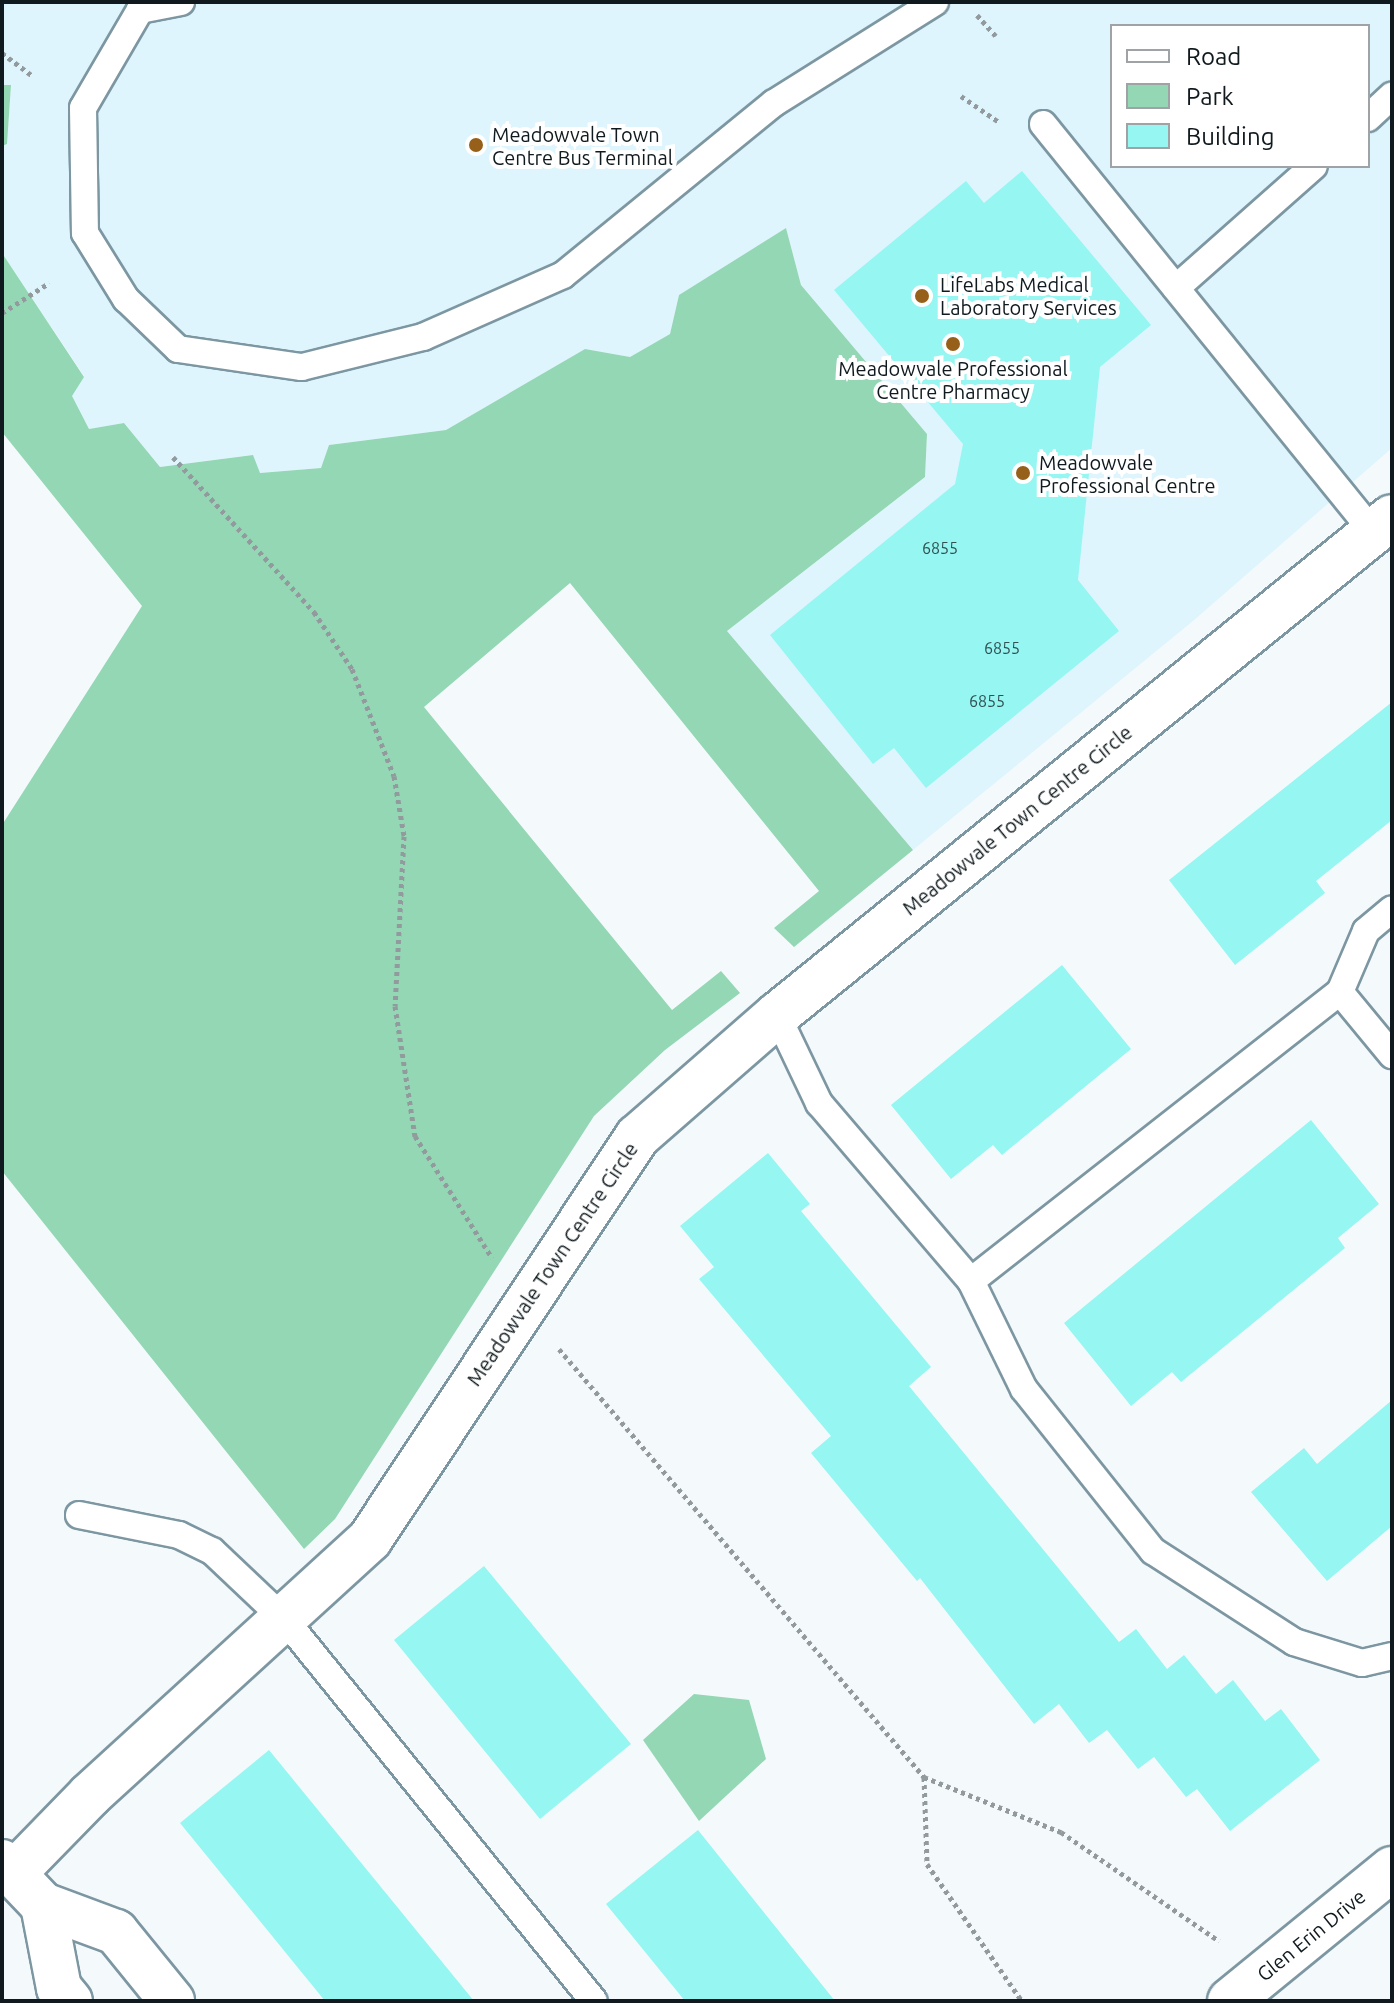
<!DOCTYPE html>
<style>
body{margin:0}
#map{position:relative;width:1394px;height:2003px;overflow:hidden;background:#f4fafc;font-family:Ubuntu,sans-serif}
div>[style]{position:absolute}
.built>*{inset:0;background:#def5fd}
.green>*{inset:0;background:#93d7b4}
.building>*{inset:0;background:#95f6f2}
.path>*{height:5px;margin-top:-2.5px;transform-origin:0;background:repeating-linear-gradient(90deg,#929a9d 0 4px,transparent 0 8px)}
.roads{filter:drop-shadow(2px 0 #7d97a2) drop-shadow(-2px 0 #7d97a2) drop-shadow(0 2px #7d97a2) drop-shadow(0 -2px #7d97a2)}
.service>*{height:26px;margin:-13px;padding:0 13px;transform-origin:13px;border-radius:13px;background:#fff}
.minor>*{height:44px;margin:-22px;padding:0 22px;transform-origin:22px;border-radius:22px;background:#fff}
.tertiary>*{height:44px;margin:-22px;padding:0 22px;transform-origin:22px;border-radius:22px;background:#fff}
.dots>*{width:22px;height:22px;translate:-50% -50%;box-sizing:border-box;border:4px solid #fff;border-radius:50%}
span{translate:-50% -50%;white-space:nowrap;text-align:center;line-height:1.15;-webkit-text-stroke:8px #fff;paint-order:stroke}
.number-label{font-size:16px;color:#315153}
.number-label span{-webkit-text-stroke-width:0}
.poi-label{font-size:20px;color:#101a1e}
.left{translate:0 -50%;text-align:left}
.street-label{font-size:20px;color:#101a1e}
.frame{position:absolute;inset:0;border:4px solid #101a1e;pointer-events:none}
.legend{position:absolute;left:1110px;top:24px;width:260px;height:144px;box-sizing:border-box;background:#fff;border:2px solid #9fa3a5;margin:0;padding:10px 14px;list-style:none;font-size:24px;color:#101a1e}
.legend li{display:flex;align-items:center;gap:16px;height:40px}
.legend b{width:40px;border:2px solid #9fa3a5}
</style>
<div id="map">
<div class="built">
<i style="clip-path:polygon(evenodd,2px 2px,1392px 2px,1392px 448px,1193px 621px,913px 850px,727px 631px,925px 477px,927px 434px,801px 285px,786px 228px,679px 295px,670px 334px,630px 357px,585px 349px,446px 430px,329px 445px,321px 468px,259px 473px,252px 455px,160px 467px,124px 423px,89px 429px,71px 396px,84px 376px,2px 253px,2px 146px,7px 144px,11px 85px,2px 85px,2px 2px,1112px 26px,1368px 26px,1368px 166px,1112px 166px,1112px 26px)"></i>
</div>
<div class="green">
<i style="clip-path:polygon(2px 85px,11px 85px,7px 144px,2px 146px)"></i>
<i style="clip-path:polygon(786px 228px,801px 285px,927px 434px,925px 477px,727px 631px,913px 850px,794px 947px,774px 928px,819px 891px,570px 583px,424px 707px,672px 1010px,721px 971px,740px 993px,665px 1050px,594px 1116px,335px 1519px,304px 1549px,2px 1171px,2px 825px,142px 606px,2px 432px,2px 253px,84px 377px,72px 396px,89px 429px,124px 423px,160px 467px,253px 455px,260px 473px,321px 468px,329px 445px,446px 430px,585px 349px,630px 357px,670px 334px,679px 295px)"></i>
<i style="clip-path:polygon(694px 1694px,749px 1700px,766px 1759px,699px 1821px,643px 1740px)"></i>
</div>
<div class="building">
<i style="clip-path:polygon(1022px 171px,1151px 325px,1100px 367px,1078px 580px,1119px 631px,926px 788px,894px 748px,873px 764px,770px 635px,955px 484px,963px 444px,834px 290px,966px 181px,984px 203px)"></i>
<i style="clip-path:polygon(1392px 702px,1392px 820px,1316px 881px,1325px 893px,1235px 965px,1169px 880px)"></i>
<i style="clip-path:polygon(1062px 965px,1131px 1049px,1002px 1155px,993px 1145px,951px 1179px,891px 1105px)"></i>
<i style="clip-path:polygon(1311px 1120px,1379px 1204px,1338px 1238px,1345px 1248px,1181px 1382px,1172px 1372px,1131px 1406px,1064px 1323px)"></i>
<i style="clip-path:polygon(768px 1153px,810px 1204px,801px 1211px,931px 1367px,909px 1386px,1119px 1642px,1136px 1629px,1167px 1669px,1184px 1655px,1216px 1694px,1233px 1680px,1265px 1721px,1281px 1709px,1320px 1760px,1230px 1831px,1197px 1789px,1186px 1797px,1154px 1757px,1138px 1769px,1107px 1730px,1089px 1743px,1059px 1704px,1034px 1724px,920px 1578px,917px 1581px,811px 1453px,831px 1436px,699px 1279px,714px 1267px,680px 1226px)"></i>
<i style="clip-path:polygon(1392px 1400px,1392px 1526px,1327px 1581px,1251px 1492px,1304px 1448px,1317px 1464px)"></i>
<i style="clip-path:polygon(484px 1566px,631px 1744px,540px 1819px,394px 1640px)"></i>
<i style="clip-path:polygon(269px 1750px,474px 2001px,325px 2001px,180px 1823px)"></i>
<i style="clip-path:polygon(698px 1830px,835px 2001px,685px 2001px,606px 1904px)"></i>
</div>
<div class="path">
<i style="left:977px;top:15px;width:28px;rotate:48deg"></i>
<i style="left:2px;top:53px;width:38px;rotate:37deg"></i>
<i style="left:961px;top:96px;width:46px;rotate:34.4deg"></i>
<i style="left:2px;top:313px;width:56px;rotate:-32.6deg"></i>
<i style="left:173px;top:457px;width:210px;rotate:47.7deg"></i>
<i style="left:314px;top:612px;width:69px;rotate:56.3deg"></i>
<i style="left:352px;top:669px;width:115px;rotate:68.6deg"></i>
<i style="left:394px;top:776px;width:61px;rotate:80.5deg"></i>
<i style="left:404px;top:836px;width:170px;rotate:93deg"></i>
<i style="left:395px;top:1006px;width:132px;rotate:81.3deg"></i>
<i style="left:415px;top:1136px;width:144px;rotate:57.7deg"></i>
<i style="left:559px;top:1349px;width:563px;rotate:49.54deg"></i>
<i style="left:924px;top:1777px;width:87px;rotate:88deg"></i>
<i style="left:927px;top:1864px;width:167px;rotate:55.3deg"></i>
<i style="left:924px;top:1777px;width:148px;rotate:21.9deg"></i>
<i style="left:1061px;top:1832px;width:192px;rotate:34.6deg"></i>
</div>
<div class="roads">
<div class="service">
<i style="left:181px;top:2px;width:42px;rotate:169deg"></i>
<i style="left:140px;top:10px;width:113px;rotate:120.2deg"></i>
<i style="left:83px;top:108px;width:125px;rotate:89.1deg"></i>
<i style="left:85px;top:233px;width:78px;rotate:58.2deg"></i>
<i style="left:126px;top:299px;width:72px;rotate:43.9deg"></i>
<i style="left:178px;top:349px;width:125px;rotate:8.3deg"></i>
<i style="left:302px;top:367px;width:125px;rotate:-13.9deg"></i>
<i style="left:423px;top:337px;width:153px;rotate:-23.9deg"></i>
<i style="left:563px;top:275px;width:272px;rotate:-39.2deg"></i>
<i style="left:774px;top:103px;width:190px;rotate:-32.1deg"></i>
<i style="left:1368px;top:118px;width:33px;rotate:-43deg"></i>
<i style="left:1043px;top:124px;width:525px;rotate:51.03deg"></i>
<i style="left:1176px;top:288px;width:184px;rotate:-41.5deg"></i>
<i style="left:1340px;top:992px;width:66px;rotate:-66.9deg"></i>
<i style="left:1366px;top:931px;width:34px;rotate:-40deg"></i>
<i style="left:777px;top:1015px;width:98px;rotate:64.5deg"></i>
<i style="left:819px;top:1103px;width:234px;rotate:49.5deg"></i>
<i style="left:971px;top:1281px;width:120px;rotate:63.9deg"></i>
<i style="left:1024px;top:1389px;width:207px;rotate:51.5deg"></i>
<i style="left:1153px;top:1551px;width:168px;rotate:32.8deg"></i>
<i style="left:1294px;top:1642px;width:71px;rotate:17.2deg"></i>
<i style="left:1362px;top:1663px;width:31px;rotate:-13deg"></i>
<i style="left:971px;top:1281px;width:469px;rotate:-38.1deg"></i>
<i style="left:1340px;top:992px;width:82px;rotate:50.5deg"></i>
<i style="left:79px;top:1515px;width:102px;rotate:11.3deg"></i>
<i style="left:179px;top:1535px;width:37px;rotate:26deg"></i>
<i style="left:212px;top:1551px;width:102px;rotate:43.4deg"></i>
<i style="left:286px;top:1621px;width:489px;rotate:51deg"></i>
</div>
<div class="minor">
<i style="left:2px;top:1862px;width:59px;rotate:46.4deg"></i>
<i style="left:43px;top:1905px;width:78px;rotate:20.3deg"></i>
<i style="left:116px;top:1932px;width:89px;rotate:50.9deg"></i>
<i style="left:14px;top:1873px;width:109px;rotate:-45.7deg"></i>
<i style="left:90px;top:1795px;width:379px;rotate:-42.4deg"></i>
<i style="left:370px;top:1539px;width:483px;rotate:-56.4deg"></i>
<i style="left:637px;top:1137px;width:186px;rotate:-41.1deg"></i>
<i style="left:777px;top:1015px;width:791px;rotate:-39deg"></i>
<i style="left:43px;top:1905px;width:85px;rotate:79.1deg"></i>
<i style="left:59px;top:1988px;width:17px;rotate:50deg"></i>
</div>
<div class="tertiary">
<i style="left:1230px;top:2001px;width:209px;rotate:-39.2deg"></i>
</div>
</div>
<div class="dots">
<i style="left:476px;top:145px;background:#97601a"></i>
<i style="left:922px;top:296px;background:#97601a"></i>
<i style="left:953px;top:344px;background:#97601a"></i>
<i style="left:1023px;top:473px;background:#97601a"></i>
</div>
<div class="number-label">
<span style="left:940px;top:548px">6855</span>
<span style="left:1002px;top:648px">6855</span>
<span style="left:987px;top:701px">6855</span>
</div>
<div class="poi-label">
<span class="left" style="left:492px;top:146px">Meadowvale Town<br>Centre Bus Terminal</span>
<span class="left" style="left:940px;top:296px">LifeLabs Medical<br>Laboratory Services</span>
<span style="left:953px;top:380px">Meadowvale Professional<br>Centre Pharmacy</span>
<span class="left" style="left:1039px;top:474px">Meadowvale<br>Professional Centre</span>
</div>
<div class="street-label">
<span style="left:1017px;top:820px;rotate:-39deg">Meadowvale Town Centre Circle</span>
<span style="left:552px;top:1264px;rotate:-56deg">Meadowvale Town Centre Circle</span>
<span style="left:1311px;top:1935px;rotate:-39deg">Glen Erin Drive</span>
</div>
<div class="frame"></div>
<ul class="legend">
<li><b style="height:10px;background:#fff"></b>Road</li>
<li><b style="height:22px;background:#93d7b4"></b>Park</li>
<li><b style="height:22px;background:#95f6f2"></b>Building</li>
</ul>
</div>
